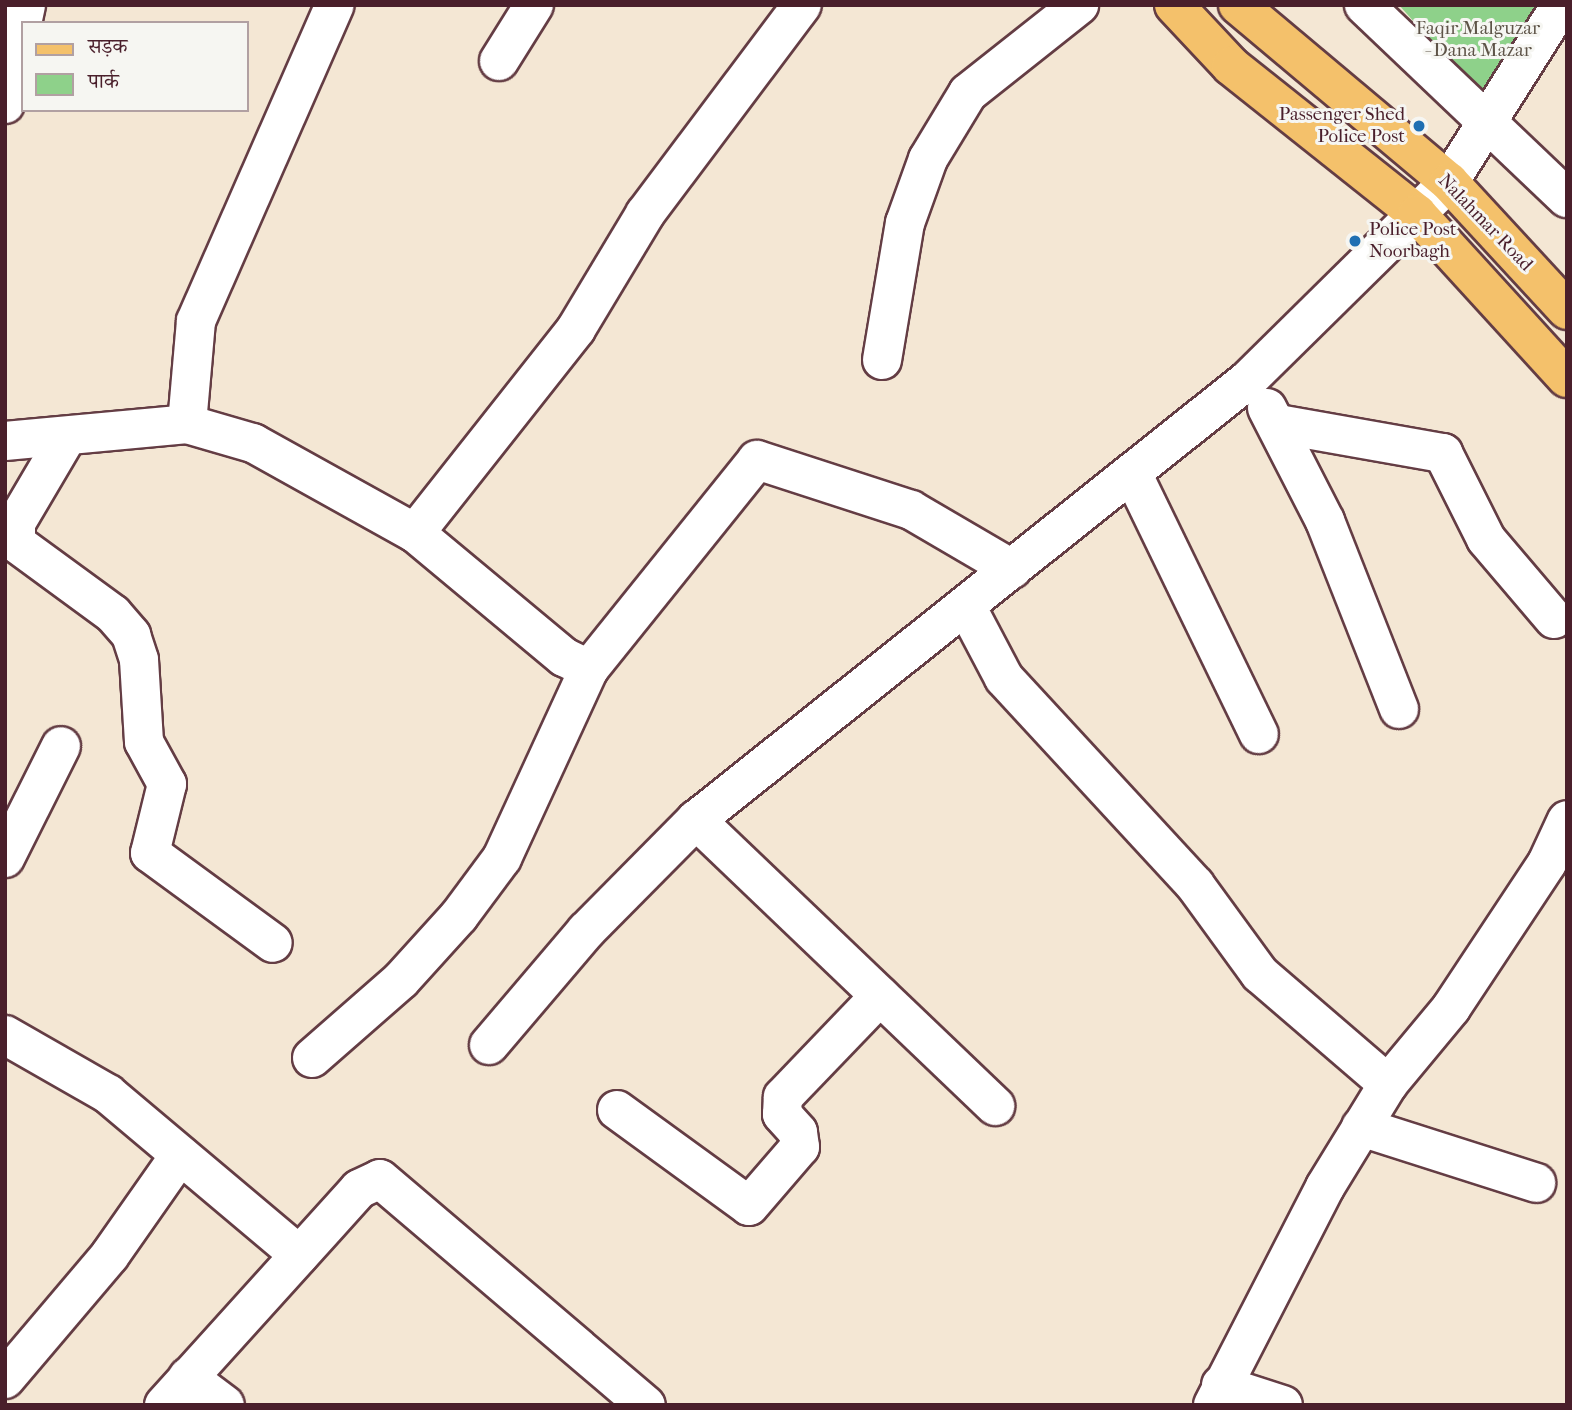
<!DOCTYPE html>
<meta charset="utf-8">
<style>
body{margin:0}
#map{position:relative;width:1572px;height:1410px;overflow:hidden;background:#f4e7d4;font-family:"IM FELL French Canon","Noto Serif Devanagari",serif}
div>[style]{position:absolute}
.green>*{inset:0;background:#8ed18a}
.roads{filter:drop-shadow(2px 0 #643d44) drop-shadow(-2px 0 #643d44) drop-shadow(0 2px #643d44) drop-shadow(0 -2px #643d44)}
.minor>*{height:38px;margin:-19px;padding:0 19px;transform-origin:19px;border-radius:19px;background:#fff}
.major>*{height:38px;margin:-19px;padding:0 19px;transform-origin:19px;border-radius:19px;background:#f4c16b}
.dots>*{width:19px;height:19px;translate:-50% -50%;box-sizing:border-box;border:4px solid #f6f6f2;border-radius:50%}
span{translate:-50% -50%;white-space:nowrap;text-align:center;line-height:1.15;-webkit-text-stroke:6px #f6f6f2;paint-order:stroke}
.park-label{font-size:19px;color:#5e5448}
.poi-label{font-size:19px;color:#4a1f2b}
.right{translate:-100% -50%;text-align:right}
.left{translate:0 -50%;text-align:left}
.street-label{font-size:19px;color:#4a1f2b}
.frame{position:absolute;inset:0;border:7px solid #4a1f2b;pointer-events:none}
.legend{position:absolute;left:21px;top:21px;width:228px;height:91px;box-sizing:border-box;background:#f6f6f2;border:2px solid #b1a0a2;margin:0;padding:9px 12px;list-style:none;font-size:21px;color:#4a1f2b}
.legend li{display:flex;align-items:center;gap:14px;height:35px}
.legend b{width:35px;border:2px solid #b1a0a2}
</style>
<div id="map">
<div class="green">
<i style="clip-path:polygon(1399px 5px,1538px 5px,1483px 99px)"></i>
</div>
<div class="roads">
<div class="minor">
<i style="left:1364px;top:5px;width:280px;rotate:43.6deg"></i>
<i style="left:499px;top:61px;width:66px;rotate:-58deg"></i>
<i style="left:5px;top:104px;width:101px;rotate:-78deg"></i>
<i style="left:882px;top:360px;width:139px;rotate:-80.5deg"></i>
<i style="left:905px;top:223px;width:68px;rotate:-70.2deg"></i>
<i style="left:928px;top:159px;width:77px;rotate:-58.8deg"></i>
<i style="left:968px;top:93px;width:142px;rotate:-38.4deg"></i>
<i style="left:1267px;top:408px;width:127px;rotate:62.8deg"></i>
<i style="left:1325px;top:521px;width:202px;rotate:68.5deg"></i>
<i style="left:187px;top:424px;width:103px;rotate:-85deg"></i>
<i style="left:196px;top:321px;width:345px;rotate:-66.3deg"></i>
<i style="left:1278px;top:424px;width:168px;rotate:10deg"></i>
<i style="left:1443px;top:453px;width:96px;rotate:63.4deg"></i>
<i style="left:1486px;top:539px;width:105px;rotate:49.6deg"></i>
<i style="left:66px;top:438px;width:99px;rotate:120.5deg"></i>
<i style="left:16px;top:523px;width:20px;rotate:90deg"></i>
<i style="left:16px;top:543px;width:120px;rotate:36.2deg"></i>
<i style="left:113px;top:614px;width:28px;rotate:49deg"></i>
<i style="left:131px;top:635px;width:26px;rotate:72deg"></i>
<i style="left:139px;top:660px;width:82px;rotate:86.5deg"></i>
<i style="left:144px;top:742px;width:48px;rotate:61.3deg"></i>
<i style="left:167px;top:784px;width:71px;rotate:103.8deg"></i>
<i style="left:150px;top:853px;width:152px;rotate:36.2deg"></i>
<i style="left:5px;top:441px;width:183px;rotate:-5.3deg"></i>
<i style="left:187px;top:424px;width:69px;rotate:16.1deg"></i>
<i style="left:253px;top:443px;width:185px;rotate:29.1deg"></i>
<i style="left:415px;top:533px;width:194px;rotate:39.8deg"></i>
<i style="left:564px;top:657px;width:28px;rotate:26deg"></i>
<i style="left:1133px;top:475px;width:288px;rotate:64.1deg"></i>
<i style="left:415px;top:533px;width:260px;rotate:-51.7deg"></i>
<i style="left:576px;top:329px;width:134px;rotate:-59deg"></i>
<i style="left:645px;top:214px;width:261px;rotate:-53.1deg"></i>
<i style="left:966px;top:606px;width:81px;rotate:62.2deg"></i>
<i style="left:1004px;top:678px;width:282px;rotate:47.3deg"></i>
<i style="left:1195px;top:885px;width:110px;rotate:53.9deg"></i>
<i style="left:1260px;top:974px;width:169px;rotate:40.7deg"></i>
<i style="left:696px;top:820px;width:414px;rotate:43.7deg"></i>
<i style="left:5px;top:858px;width:125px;rotate:-63.4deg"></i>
<i style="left:5px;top:1035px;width:119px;rotate:29.8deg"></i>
<i style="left:108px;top:1094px;width:250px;rotate:40.1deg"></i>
<i style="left:489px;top:1045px;width:150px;rotate:-49.6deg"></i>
<i style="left:586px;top:931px;width:156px;rotate:-45.3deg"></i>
<i style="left:696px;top:820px;width:706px;rotate:-38.56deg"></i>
<i style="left:1248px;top:380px;width:282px;rotate:-44.6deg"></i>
<i style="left:1449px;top:182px;width:209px;rotate:-57.7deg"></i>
<i style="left:312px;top:1058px;width:118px;rotate:-41.2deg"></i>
<i style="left:401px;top:980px;width:86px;rotate:-47.8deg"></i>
<i style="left:459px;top:916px;width:72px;rotate:-53.4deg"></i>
<i style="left:502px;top:858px;width:208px;rotate:-65.3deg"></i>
<i style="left:589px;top:669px;width:268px;rotate:-51.2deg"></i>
<i style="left:757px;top:460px;width:162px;rotate:18deg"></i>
<i style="left:911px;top:510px;width:117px;rotate:30.3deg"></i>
<i style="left:617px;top:1110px;width:163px;rotate:36deg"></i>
<i style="left:749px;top:1206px;width:78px;rotate:-49.2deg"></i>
<i style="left:800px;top:1147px;width:15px;rotate:-98deg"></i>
<i style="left:798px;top:1132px;width:24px;rotate:-132deg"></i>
<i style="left:782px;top:1114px;width:17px;rotate:-87deg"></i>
<i style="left:783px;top:1097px;width:140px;rotate:-46.2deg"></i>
<i style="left:1361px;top:1127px;width:184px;rotate:17.7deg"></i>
<i style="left:188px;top:1377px;width:46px;rotate:37.1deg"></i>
<i style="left:5px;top:1379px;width:162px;rotate:-49.7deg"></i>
<i style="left:110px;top:1255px;width:122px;rotate:-55deg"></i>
<i style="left:1221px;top:1385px;width:65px;rotate:17.9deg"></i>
<i style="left:164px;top:1405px;width:291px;rotate:-47.9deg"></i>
<i style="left:359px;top:1189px;width:23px;rotate:-25deg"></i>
<i style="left:380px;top:1179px;width:349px;rotate:40.4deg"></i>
<i style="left:1213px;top:1405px;width:245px;rotate:-62.8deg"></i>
<i style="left:1325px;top:1187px;width:121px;rotate:-58.5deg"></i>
<i style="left:1388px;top:1084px;width:99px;rotate:-50.3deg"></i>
<i style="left:1451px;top:1008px;width:174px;rotate:-56.5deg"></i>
<i style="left:1547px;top:863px;width:47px;rotate:-65.1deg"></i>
</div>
<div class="major">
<i style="left:1174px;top:5px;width:83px;rotate:46.9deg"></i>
<i style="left:1231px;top:66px;width:238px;rotate:38.5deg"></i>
<i style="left:1417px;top:214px;width:222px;rotate:47.6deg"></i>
<i style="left:1238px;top:5px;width:275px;rotate:40deg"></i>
<i style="left:1449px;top:182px;width:174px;rotate:47.3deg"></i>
</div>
</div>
<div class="dots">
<i style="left:1419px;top:126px;background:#1f6fb2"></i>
<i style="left:1355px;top:241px;background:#1f6fb2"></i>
</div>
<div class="park-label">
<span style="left:1478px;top:40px">Faqir Malguzar<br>- Dana Mazar</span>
</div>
<div class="poi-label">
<span class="right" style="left:1405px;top:126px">Passenger Shed<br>Police Post</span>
<span class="left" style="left:1369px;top:241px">Police Post<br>Noorbagh</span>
</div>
<div class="street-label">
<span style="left:1485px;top:223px;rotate:46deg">Nalahmar Road</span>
</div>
<div class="frame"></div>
<ul class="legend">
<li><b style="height:9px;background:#f4c16b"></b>सड़क</li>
<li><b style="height:19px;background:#8ed18a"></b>पार्क</li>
</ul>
</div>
